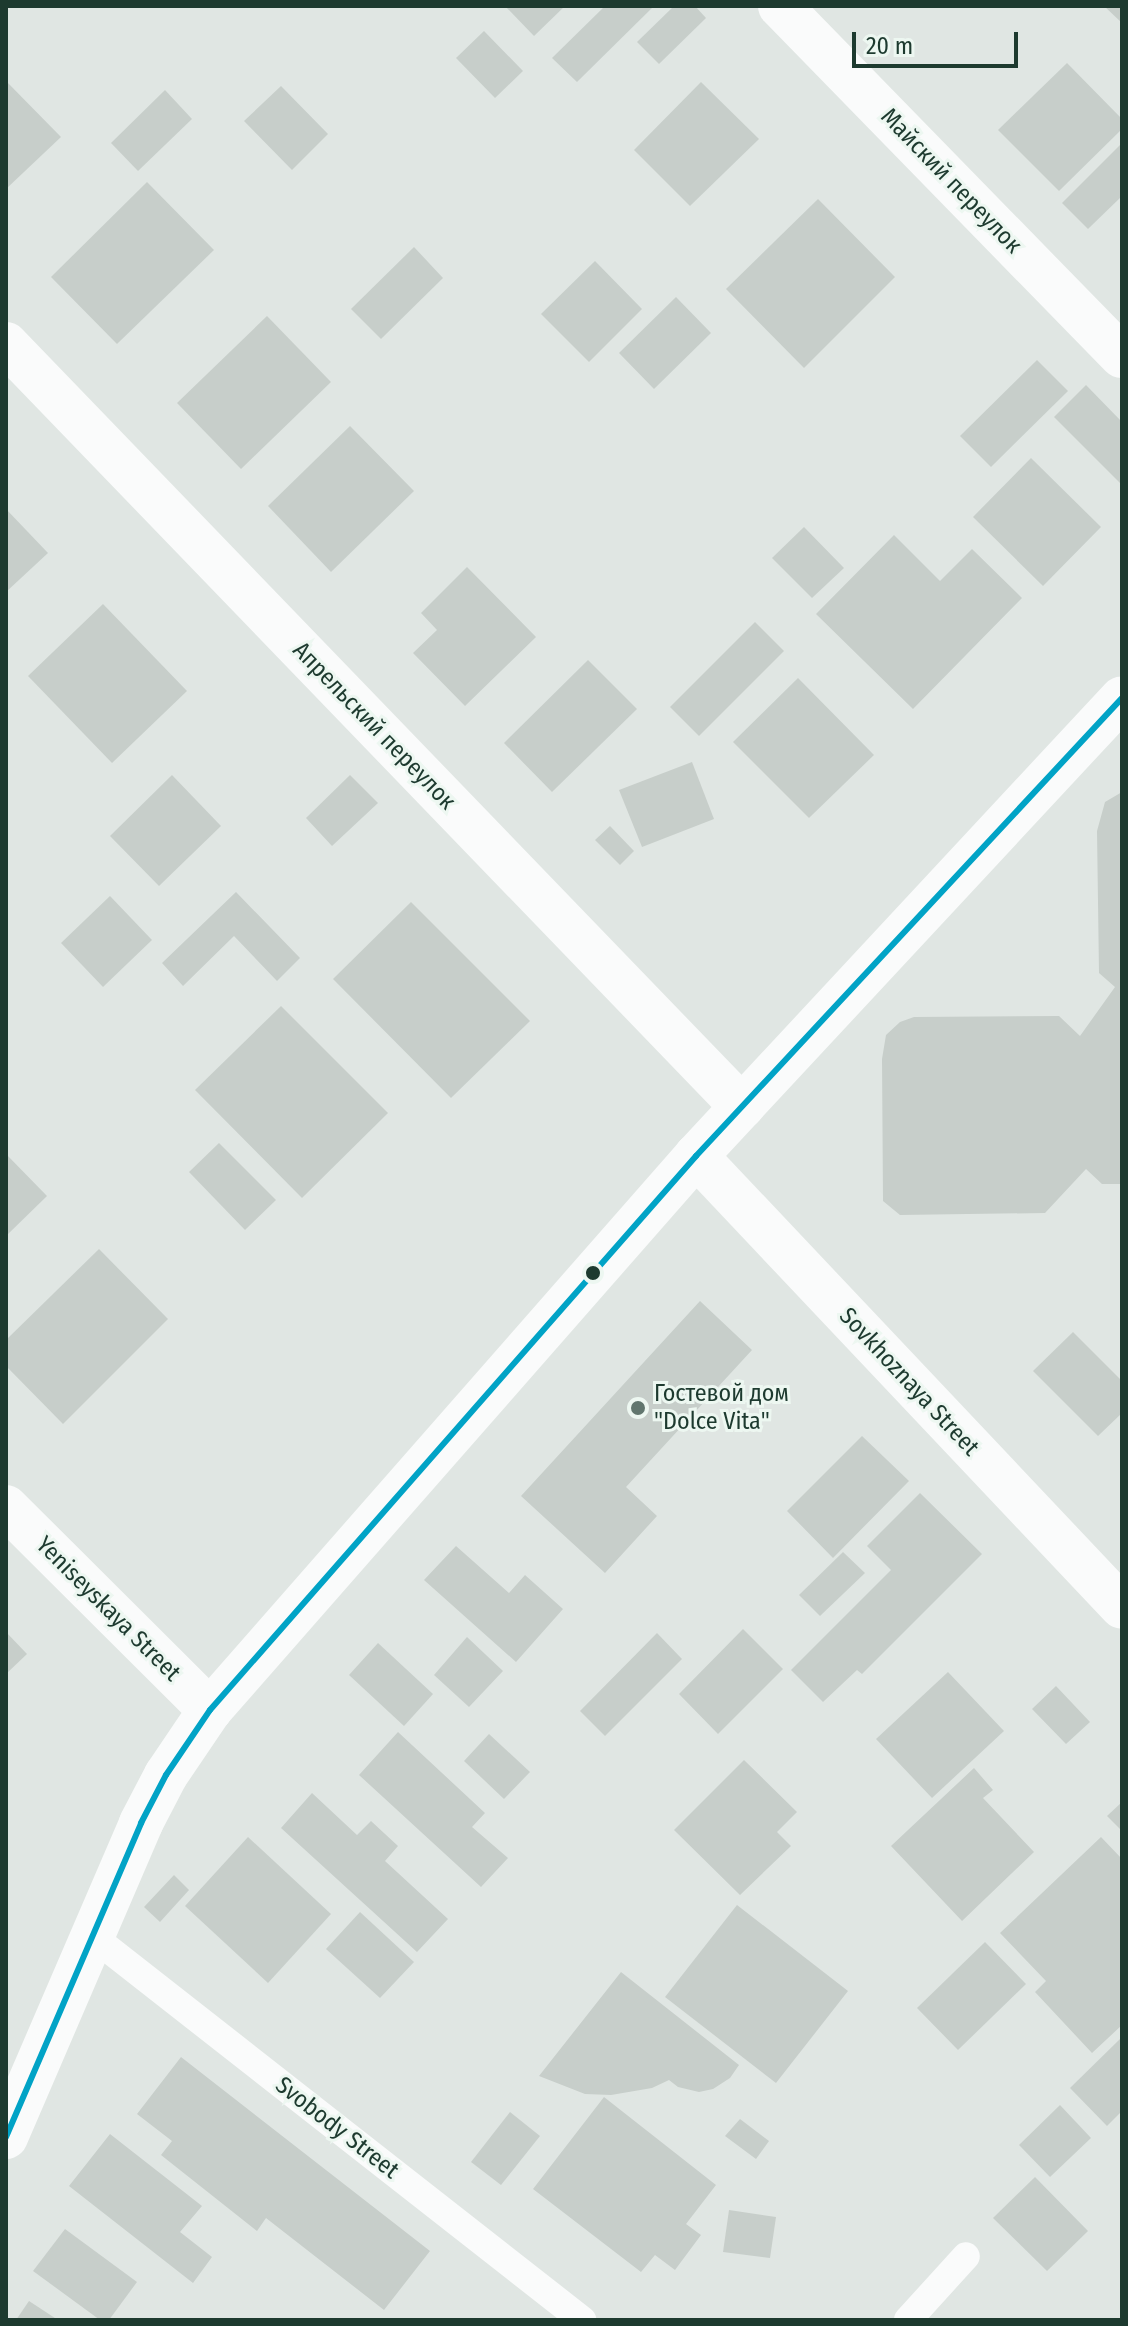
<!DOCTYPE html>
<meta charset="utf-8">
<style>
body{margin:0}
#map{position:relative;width:1128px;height:2326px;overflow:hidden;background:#e0e6e3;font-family:"Fira Sans Condensed",sans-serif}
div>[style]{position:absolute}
.building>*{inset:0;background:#c7ceca}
.service>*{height:28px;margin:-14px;padding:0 14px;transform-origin:14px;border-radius:14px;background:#fafbfb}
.minor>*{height:44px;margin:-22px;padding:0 22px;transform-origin:22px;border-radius:22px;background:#fafbfb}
.bus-1>*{height:6px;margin:-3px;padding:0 3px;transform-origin:3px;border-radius:3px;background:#01a3c6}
.dots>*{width:22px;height:22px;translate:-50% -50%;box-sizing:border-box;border:4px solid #edf7f1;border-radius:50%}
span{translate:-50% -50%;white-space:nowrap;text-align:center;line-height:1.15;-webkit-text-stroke:6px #edf7f1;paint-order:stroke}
.street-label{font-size:24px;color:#1d3a2f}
.poi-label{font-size:24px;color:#1d3a2f}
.left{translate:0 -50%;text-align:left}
.frame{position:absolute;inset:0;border:8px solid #1d3a2f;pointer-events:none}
.scale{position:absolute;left:852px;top:32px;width:166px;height:36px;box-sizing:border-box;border:4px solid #1d3a2f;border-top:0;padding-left:10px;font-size:24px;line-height:28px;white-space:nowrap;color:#1d3a2f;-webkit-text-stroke:6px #edf7f1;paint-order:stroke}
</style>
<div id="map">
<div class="building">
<i style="clip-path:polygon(505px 6px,565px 6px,534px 36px)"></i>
<i style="clip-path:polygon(605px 6px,654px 6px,577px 82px,552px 58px)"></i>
<i style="clip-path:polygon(674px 6px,695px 6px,706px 18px,659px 64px,637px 42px)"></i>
<i style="clip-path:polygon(1104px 6px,1122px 6px,1122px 23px)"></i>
<i style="clip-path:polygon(484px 31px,523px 71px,495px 98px,456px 58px)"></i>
<i style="clip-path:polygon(1067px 63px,1122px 119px,1122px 129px,1059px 191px,998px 130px)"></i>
<i style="clip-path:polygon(6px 81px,61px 137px,6px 189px)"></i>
<i style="clip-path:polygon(701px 82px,759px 139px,690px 206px,634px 150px)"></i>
<i style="clip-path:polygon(281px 86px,328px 134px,292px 170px,244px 121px)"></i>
<i style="clip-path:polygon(165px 90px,192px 119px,138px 171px,111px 143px)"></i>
<i style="clip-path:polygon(1122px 143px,1122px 196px,1088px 229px,1062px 203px)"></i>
<i style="clip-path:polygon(147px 182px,214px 250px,117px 344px,51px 277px)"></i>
<i style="clip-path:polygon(818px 199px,895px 277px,804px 368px,726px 289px)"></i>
<i style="clip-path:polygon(414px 247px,443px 278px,381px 339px,351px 309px)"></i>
<i style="clip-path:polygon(595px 261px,642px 309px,589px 362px,541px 314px)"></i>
<i style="clip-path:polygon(676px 297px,711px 333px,654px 389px,619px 353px)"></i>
<i style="clip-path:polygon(267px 316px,331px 382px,241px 469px,177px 403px)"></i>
<i style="clip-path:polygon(1037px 360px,1068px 391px,991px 467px,960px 436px)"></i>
<i style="clip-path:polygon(1086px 385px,1122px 422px,1122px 485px,1054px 417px)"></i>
<i style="clip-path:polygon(350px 426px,414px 491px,331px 572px,268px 506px)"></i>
<i style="clip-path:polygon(1031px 458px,1101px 527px,1043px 586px,973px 517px)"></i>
<i style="clip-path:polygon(6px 509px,48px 553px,6px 592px)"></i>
<i style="clip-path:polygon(804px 527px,844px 568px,812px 598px,772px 558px)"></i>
<i style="clip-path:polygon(894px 535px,940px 581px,972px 549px,1022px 598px,913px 709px,816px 614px)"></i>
<i style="clip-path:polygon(467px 567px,536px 637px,465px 706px,413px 653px,437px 630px,421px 613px)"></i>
<i style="clip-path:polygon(103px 604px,187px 691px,112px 763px,28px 676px)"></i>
<i style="clip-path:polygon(755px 622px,784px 651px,699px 736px,670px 707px)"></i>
<i style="clip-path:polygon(588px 660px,637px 709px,552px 792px,504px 743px)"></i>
<i style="clip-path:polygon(798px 678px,874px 755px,809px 818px,733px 742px)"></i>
<i style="clip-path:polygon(692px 762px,714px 819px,642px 847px,619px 790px)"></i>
<i style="clip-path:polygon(172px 775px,221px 826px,159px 886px,110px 836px)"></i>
<i style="clip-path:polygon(350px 775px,378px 803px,332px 846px,306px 818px)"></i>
<i style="clip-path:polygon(1122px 792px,1122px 1184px,1102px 1184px,1086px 1169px,1045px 1213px,900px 1215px,883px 1201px,882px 1059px,886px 1035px,900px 1022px,914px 1017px,1059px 1016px,1080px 1036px,1115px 987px,1099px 973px,1097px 831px,1105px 802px)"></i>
<i style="clip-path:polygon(610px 826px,634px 851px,620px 865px,595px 840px)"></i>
<i style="clip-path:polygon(236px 892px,300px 958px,277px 981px,234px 936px,183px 986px,162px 963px)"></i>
<i style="clip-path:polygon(110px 896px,152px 940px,103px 987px,61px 943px)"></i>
<i style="clip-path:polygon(411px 902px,530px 1021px,451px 1098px,333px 979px)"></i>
<i style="clip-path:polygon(281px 1006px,388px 1113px,302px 1198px,195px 1090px)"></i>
<i style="clip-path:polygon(219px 1143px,276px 1200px,245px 1230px,189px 1172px)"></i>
<i style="clip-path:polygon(6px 1154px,47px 1196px,6px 1236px)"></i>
<i style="clip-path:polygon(99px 1249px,168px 1319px,63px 1424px,6px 1366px,6px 1340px)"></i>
<i style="clip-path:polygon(700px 1301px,752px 1350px,626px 1487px,657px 1516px,605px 1573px,521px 1496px)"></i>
<i style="clip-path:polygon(1073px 1332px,1122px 1381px,1122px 1413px,1098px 1436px,1033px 1371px)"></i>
<i style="clip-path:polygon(862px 1436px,909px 1481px,833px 1558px,787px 1511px)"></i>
<i style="clip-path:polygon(920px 1493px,982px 1554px,862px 1674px,857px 1670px,823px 1702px,791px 1670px,891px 1570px,867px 1546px)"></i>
<i style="clip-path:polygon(456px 1546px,509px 1593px,525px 1575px,563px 1609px,516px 1662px,424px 1580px)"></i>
<i style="clip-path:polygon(843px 1552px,865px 1573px,820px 1616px,799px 1595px)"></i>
<i style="clip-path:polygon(743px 1629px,783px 1669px,718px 1734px,679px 1694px)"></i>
<i style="clip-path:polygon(6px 1632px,27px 1654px,6px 1674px)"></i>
<i style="clip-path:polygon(657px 1633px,682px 1659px,605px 1736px,580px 1711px)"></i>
<i style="clip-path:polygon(467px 1637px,503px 1671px,469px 1707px,434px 1675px)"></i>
<i style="clip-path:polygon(378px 1643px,433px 1694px,404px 1726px,349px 1675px)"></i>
<i style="clip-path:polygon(948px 1672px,1004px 1731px,932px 1798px,876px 1739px)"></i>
<i style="clip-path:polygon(1056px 1686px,1090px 1722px,1066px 1744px,1032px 1709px)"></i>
<i style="clip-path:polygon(398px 1732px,485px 1813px,472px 1827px,508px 1858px,481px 1887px,359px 1775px)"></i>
<i style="clip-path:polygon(489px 1734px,530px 1772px,504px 1799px,464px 1761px)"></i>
<i style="clip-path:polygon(744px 1760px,797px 1812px,777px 1832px,791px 1846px,740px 1895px,674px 1830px)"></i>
<i style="clip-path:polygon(974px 1768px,993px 1790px,983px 1798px,1034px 1852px,962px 1921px,891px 1846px)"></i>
<i style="clip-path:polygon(312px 1793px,357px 1835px,371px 1821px,398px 1846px,385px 1861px,448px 1919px,417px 1952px,281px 1828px)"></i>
<i style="clip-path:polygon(1122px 1802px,1122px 1831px,1107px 1816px)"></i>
<i style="clip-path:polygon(248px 1837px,331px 1914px,268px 1983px,185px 1906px)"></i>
<i style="clip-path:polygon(1101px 1837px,1122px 1859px,1122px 2025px,1092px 2053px,1035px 1992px,1046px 1981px,1000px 1933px)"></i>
<i style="clip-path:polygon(174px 1875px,189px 1890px,160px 1922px,144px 1907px)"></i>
<i style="clip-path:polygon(737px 1905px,848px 1991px,776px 2083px,665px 1997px)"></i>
<i style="clip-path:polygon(360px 1912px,414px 1962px,380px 1998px,326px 1949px)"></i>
<i style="clip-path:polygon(985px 1942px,1026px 1984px,958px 2050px,917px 2008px)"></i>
<i style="clip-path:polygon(621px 1972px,739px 2065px,730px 2078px,713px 2089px,699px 2092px,678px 2087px,669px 2080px,652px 2088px,611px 2095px,585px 2094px,539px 2076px)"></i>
<i style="clip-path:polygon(1120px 2039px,1122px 2111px,1107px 2126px,1070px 2088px)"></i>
<i style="clip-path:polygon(181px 2057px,430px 2251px,384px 2310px,266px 2218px,257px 2231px,161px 2155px,172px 2141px,137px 2114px)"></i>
<i style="clip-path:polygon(604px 2097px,716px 2185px,686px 2224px,701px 2235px,675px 2270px,655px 2255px,641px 2272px,533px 2189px)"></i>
<i style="clip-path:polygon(1060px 2105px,1091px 2138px,1050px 2177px,1019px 2145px)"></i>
<i style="clip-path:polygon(510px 2112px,540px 2136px,501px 2185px,471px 2162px)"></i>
<i style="clip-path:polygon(740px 2119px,769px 2141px,756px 2159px,725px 2136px)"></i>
<i style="clip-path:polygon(110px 2134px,202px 2206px,180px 2232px,212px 2257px,193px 2283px,69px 2186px)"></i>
<i style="clip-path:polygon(1035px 2177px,1088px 2231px,1047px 2271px,993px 2218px)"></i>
<i style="clip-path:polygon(729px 2210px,776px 2217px,770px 2258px,723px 2252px)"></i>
<i style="clip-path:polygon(65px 2229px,137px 2282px,109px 2320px,100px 2320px,33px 2271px)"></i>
<i style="clip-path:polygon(29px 2301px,58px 2320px,16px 2320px)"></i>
</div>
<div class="service">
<i style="left:92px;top:1936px;width:623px;rotate:38.08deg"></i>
<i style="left:908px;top:2320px;width:86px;rotate:-47.8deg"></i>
</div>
<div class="minor">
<i style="left:780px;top:6px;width:489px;rotate:45.7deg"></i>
<i style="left:6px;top:344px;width:1060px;rotate:46.03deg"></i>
<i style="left:696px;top:1156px;width:620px;rotate:46.63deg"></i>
<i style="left:6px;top:1507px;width:288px;rotate:44.9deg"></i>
<i style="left:6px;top:2137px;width:342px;rotate:-66.7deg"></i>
<i style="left:141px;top:1823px;width:54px;rotate:-62.5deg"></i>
<i style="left:166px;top:1775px;width:78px;rotate:-55.9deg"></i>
<i style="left:210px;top:1710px;width:737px;rotate:-48.74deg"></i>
<i style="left:696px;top:1156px;width:625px;rotate:-47.07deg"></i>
</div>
<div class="bus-1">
<i style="left:6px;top:2137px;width:342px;rotate:-66.7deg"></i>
<i style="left:141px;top:1823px;width:54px;rotate:-62.5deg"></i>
<i style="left:166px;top:1775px;width:78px;rotate:-55.9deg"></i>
<i style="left:210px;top:1710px;width:737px;rotate:-48.74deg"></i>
<i style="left:696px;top:1156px;width:625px;rotate:-47.07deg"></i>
</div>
<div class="dots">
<i style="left:593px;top:1273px;background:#1d3a2f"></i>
<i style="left:638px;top:1408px;background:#61766e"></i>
</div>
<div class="street-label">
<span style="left:951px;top:181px;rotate:46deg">Майский переулок</span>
<span style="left:374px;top:726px;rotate:46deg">Апрельский переулок</span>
<span style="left:909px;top:1382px;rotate:47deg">Sovkhoznaya Street</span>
<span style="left:108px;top:1609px;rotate:45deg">Yeniseyskaya Street</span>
<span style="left:337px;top:2128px;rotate:38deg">Svobody Street</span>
</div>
<div class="poi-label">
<span class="left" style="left:654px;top:1408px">Гостевой дом<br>"Dolce Vita"</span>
</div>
<div class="frame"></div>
<div class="scale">20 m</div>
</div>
